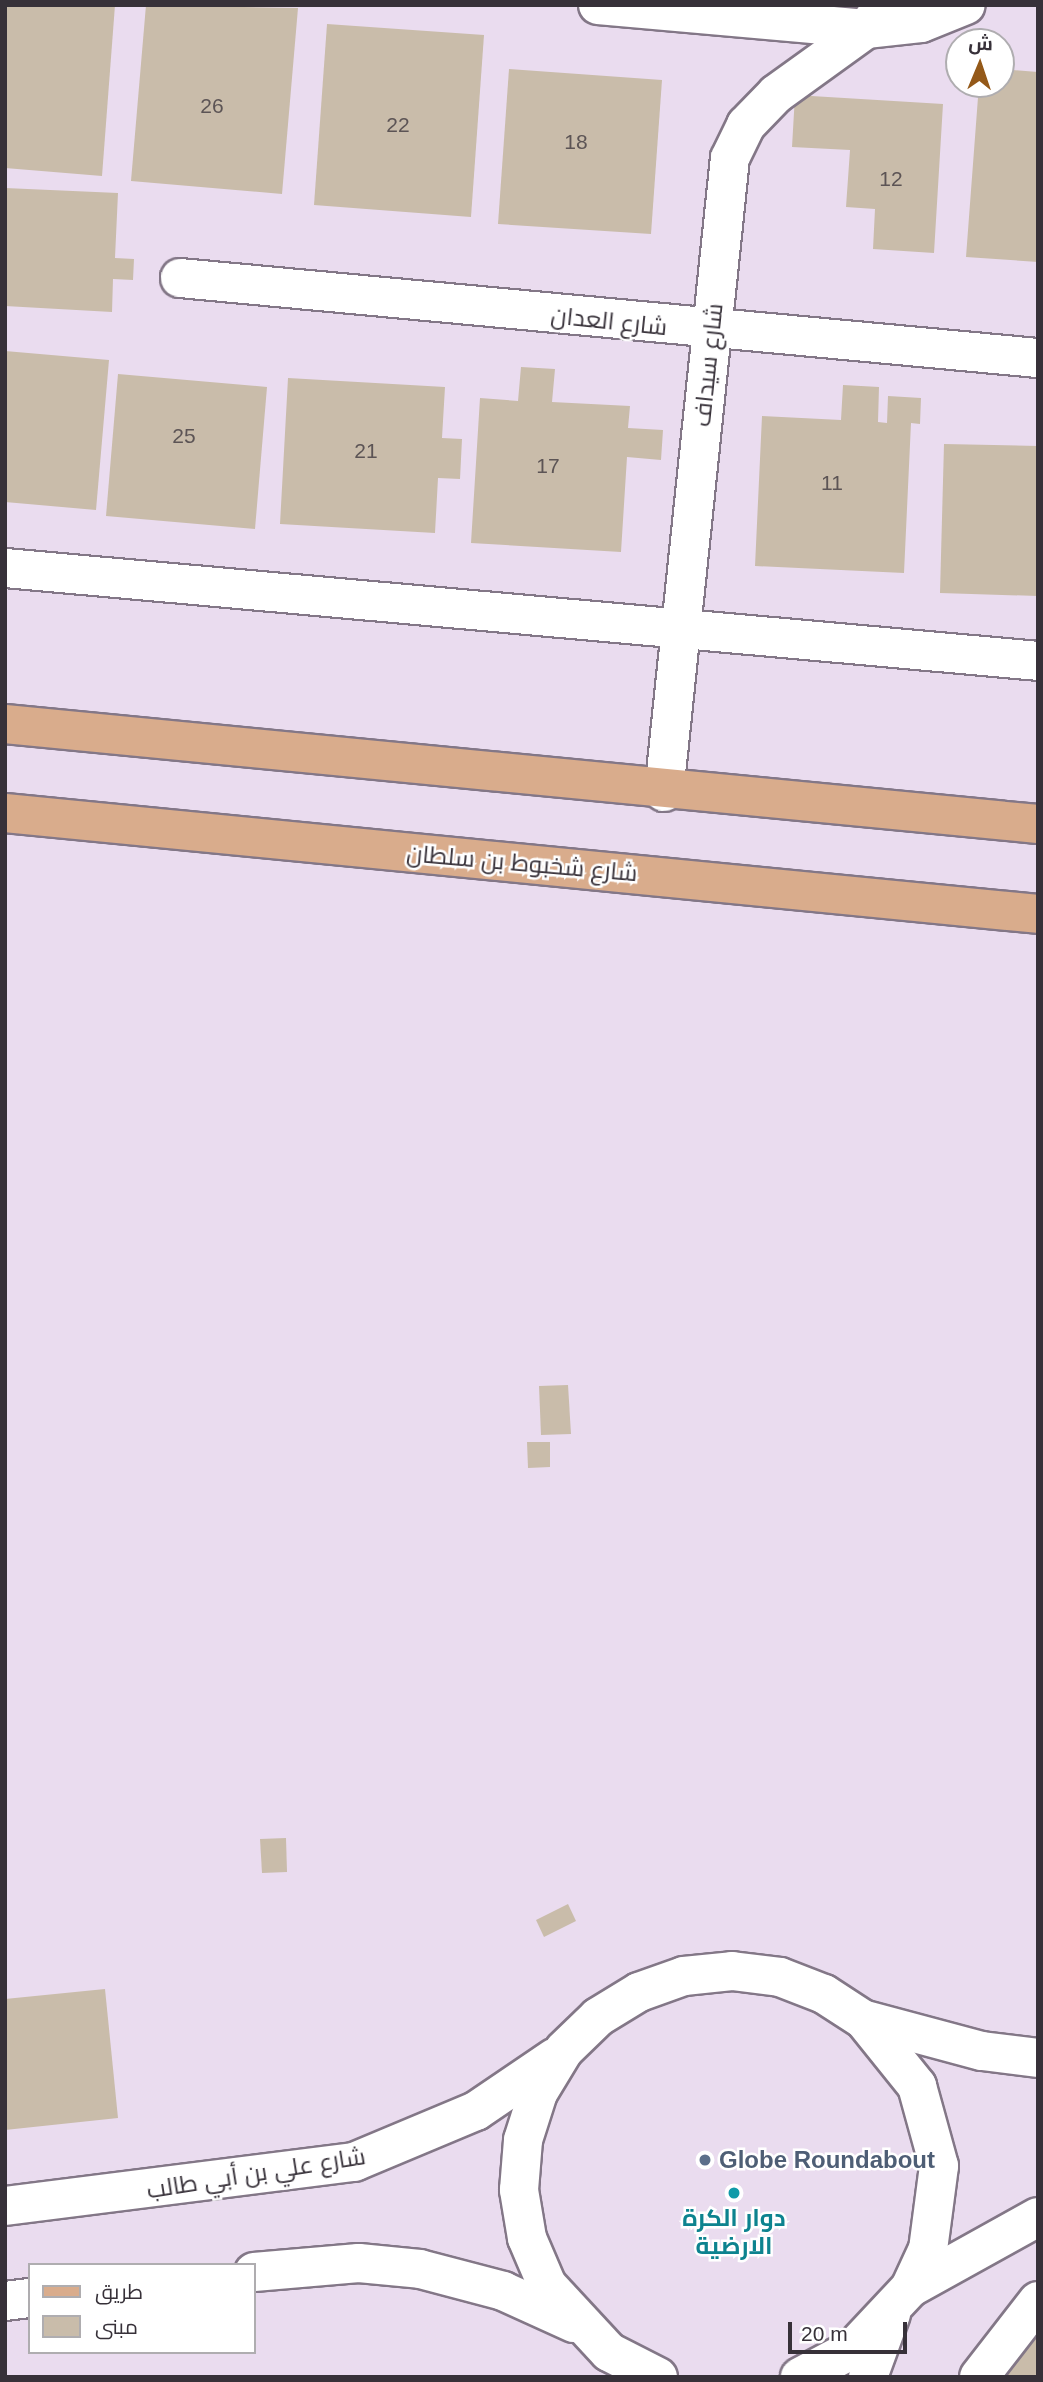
<!DOCTYPE html>
<meta charset="utf-8">
<style>
body{margin:0}
#map{position:relative;width:1043px;height:2382px;overflow:hidden;background:#eadcef;font-family:Helvetica,Cairo,sans-serif}
div>[style]{position:absolute}
.building>*{inset:0;background:#c9bcaa}
.roads{filter:drop-shadow(2px 0 #837787) drop-shadow(-2px 0 #837787) drop-shadow(0 2px #837787) drop-shadow(0 -2px #837787)}
.minor>*{height:38px;margin:-19px;padding:0 19px;transform-origin:19px;border-radius:19px;background:#fff}
.tertiary>*{height:38px;margin:-19px;padding:0 19px;transform-origin:19px;border-radius:19px;background:#fff}
.secondary>*{height:38px;margin:-19px;padding:0 19px;transform-origin:19px;border-radius:19px;background:#fff}
.primary>*{height:38px;margin:-19px;padding:0 19px;transform-origin:19px;border-radius:19px;background:#d9ac8c}
.dots>*{width:19px;height:19px;translate:-50% -50%;box-sizing:border-box;border:4px solid #fff;border-radius:50%}
span{translate:-50% -50%;white-space:nowrap;text-align:center;line-height:1.15;-webkit-text-stroke:5px #fff;paint-order:stroke}
.number-label{font-size:21px;color:#5c5455}
.number-label span{-webkit-text-stroke-width:0}
.street-label{font-size:24px;color:#373139}
.service-label{font-size:24px;color:#4e5e75;font-weight:700}
.left{translate:0 -50%;text-align:left}
.culture-label{font-size:24px;color:#0d838f;font-weight:700}
.frame{position:absolute;inset:0;border:7px solid #373139;pointer-events:none}
.legend{position:absolute;left:28px;top:2263px;width:228px;height:91px;box-sizing:border-box;background:#fff;border:2px solid #afadb0;margin:0;padding:9px 12px;list-style:none;font-size:21px;color:#373139}
.legend li{display:flex;align-items:center;gap:14px;height:35px}
.legend b{width:35px;border:2px solid #afadb0}
.north{position:absolute;left:945px;top:28px;width:70px;height:70px;box-sizing:border-box;background:#fff;border:2px solid #afadb0;border-radius:50%;rotate:2deg;font-size:19px;font-weight:700;line-height:28px;text-align:center;color:#373139}
.north::after{content:'';display:block;margin:auto;width:24px;height:32px;background:#945919;clip-path:polygon(50% 0,100% 100%,50% 72%,0 100%)}
.scale{position:absolute;left:788px;top:2322px;width:119px;height:32px;box-sizing:border-box;border:4px solid #373139;border-top:0;padding-left:9px;font-size:21px;line-height:24px;white-space:nowrap;color:#373139;-webkit-text-stroke:5px #fff;paint-order:stroke}
</style>
<div id="map">
<div class="building">
<i style="clip-path:polygon(5px 5px,115px 5px,102px 176px,5px 168px)"></i>
<i style="clip-path:polygon(146px 5px,298px 8px,282px 194px,131px 181px)"></i>
<i style="clip-path:polygon(327px 24px,484px 35px,471px 217px,314px 205px)"></i>
<i style="clip-path:polygon(509px 69px,662px 80px,651px 234px,498px 224px)"></i>
<i style="clip-path:polygon(1001px 69px,1038px 72px,1038px 262px,966px 257px,979px 84px,1001px 84px)"></i>
<i style="clip-path:polygon(795px 95px,943px 104px,934px 253px,873px 249px,875px 209px,846px 207px,850px 150px,792px 147px)"></i>
<i style="clip-path:polygon(5px 188px,118px 193px,115px 258px,134px 259px,133px 280px,113px 279px,112px 312px,5px 306px)"></i>
<i style="clip-path:polygon(5px 351px,109px 360px,96px 510px,5px 502px)"></i>
<i style="clip-path:polygon(521px 367px,555px 369px,552px 402px,630px 406px,628px 428px,663px 430px,661px 460px,627px 457px,621px 552px,471px 543px,480px 398px,518px 401px)"></i>
<i style="clip-path:polygon(118px 374px,267px 387px,255px 529px,106px 516px)"></i>
<i style="clip-path:polygon(288px 378px,445px 387px,442px 438px,462px 439px,460px 479px,438px 478px,435px 533px,280px 524px)"></i>
<i style="clip-path:polygon(843px 385px,879px 387px,878px 422px,887px 423px,888px 396px,921px 398px,920px 424px,911px 423px,904px 573px,755px 566px,762px 416px,841px 420px)"></i>
<i style="clip-path:polygon(944px 444px,1038px 446px,1038px 596px,940px 593px)"></i>
<i style="clip-path:polygon(568px 1385px,571px 1434px,541px 1435px,539px 1386px)"></i>
<i style="clip-path:polygon(527px 1442px,550px 1442px,550px 1467px,528px 1468px)"></i>
<i style="clip-path:polygon(286px 1838px,287px 1872px,262px 1873px,260px 1839px)"></i>
<i style="clip-path:polygon(568px 1904px,576px 1921px,544px 1937px,536px 1920px)"></i>
<i style="clip-path:polygon(105px 1989px,118px 2118px,5px 2130px,5px 1999px)"></i>
<i style="clip-path:polygon(1038px 2332px,1038px 2377px,1004px 2377px)"></i>
</div>
<div class="roads">
<div class="minor">
<i style="left:598px;top:5px;width:269px;rotate:5.1deg"></i>
<i style="left:866px;top:29px;width:55px;rotate:-6.2deg"></i>
<i style="left:921px;top:23px;width:48px;rotate:-21.8deg"></i>
<i style="left:180px;top:278px;width:862px;rotate:5.33deg"></i>
<i style="left:5px;top:568px;width:1037px;rotate:5.14deg"></i>
<i style="left:664px;top:792px;width:637px;rotate:-84.06deg"></i>
<i style="left:730px;top:158px;width:37px;rotate:-64deg"></i>
<i style="left:746px;top:125px;width:43px;rotate:-45.9deg"></i>
<i style="left:776px;top:94px;width:111px;rotate:-35.8deg"></i>
<i style="left:866px;top:29px;width:30px;rotate:-53deg"></i>
<i style="left:979px;top:2377px;width:96px;rotate:-52.2deg"></i>
</div>
<div class="tertiary">
<i style="left:868px;top:2377px;width:67px;rotate:-69.9deg"></i>
</div>
<div class="secondary">
<i style="left:866px;top:2020px;width:120px;rotate:15deg"></i>
<i style="left:982px;top:2051px;width:56px;rotate:7.1deg"></i>
<i style="left:5px;top:2206px;width:352px;rotate:-7.2deg"></i>
<i style="left:354px;top:2162px;width:132px;rotate:-22.7deg"></i>
<i style="left:476px;top:2111px;width:94px;rotate:-34.2deg"></i>
<i style="left:254px;top:2272px;width:105px;rotate:-4.9deg"></i>
<i style="left:359px;top:2263px;width:61px;rotate:5.6deg"></i>
<i style="left:420px;top:2269px;width:86px;rotate:14.8deg"></i>
<i style="left:503px;top:2291px;width:78px;rotate:24.3deg"></i>
<i style="left:910px;top:2288px;width:146px;rotate:-29deg"></i>
<i style="left:5px;top:2301px;width:25px;rotate:-7deg"></i>
<i style="left:658px;top:2377px;width:55px;rotate:-153deg"></i>
<i style="left:609px;top:2352px;width:91px;rotate:-132.8deg"></i>
<i style="left:547px;top:2285px;width:51px;rotate:-113.1deg"></i>
<i style="left:527px;top:2238px;width:49px;rotate:-99.5deg"></i>
<i style="left:519px;top:2190px;width:50px;rotate:-85.4deg"></i>
<i style="left:523px;top:2140px;width:49px;rotate:-72.3deg"></i>
<i style="left:538px;top:2093px;width:50px;rotate:-58.8deg"></i>
<i style="left:564px;top:2050px;width:47px;rotate:-44.1deg"></i>
<i style="left:598px;top:2017px;width:48px;rotate:-31.4deg"></i>
<i style="left:639px;top:1992px;width:48px;rotate:-19.6deg"></i>
<i style="left:684px;top:1976px;width:48px;rotate:-5.9deg"></i>
<i style="left:732px;top:1971px;width:48px;rotate:7.1deg"></i>
<i style="left:780px;top:1977px;width:47px;rotate:21.1deg"></i>
<i style="left:824px;top:1994px;width:48px;rotate:33deg"></i>
<i style="left:864px;top:2020px;width:85px;rotate:51.2deg"></i>
<i style="left:917px;top:2086px;width:83px;rotate:74.6deg"></i>
<i style="left:939px;top:2166px;width:84px;rotate:97.5deg"></i>
<i style="left:928px;top:2249px;width:43px;rotate:114.8deg"></i>
<i style="left:910px;top:2288px;width:83px;rotate:133.1deg"></i>
<i style="left:853px;top:2349px;width:60px;rotate:152.2deg"></i>
</div>
<div class="primary">
<i style="left:5px;top:724px;width:1038px;rotate:5.53deg"></i>
<i style="left:5px;top:813px;width:1038px;rotate:5.58deg"></i>
</div>
</div>
<div class="dots">
<i style="left:705px;top:2160px;background:#5c6f8a"></i>
<i style="left:734px;top:2193px;background:#0f9aa8"></i>
</div>
<div class="number-label">
<span style="left:212px;top:106px">26</span>
<span style="left:398px;top:125px">22</span>
<span style="left:576px;top:142px">18</span>
<span style="left:891px;top:179px">12</span>
<span style="left:184px;top:436px">25</span>
<span style="left:366px;top:451px">21</span>
<span style="left:548px;top:466px">17</span>
<span style="left:832px;top:483px">11</span>
</div>
<div class="street-label">
<span style="left:609px;top:321px;rotate:6deg">شارع العدان</span>
<span style="left:708px;top:365px;rotate:-84deg">شارع سيداف</span>
<span style="left:522px;top:863px;rotate:5deg">شارع شخبوط بن سلطان</span>
<span style="left:256px;top:2173px;rotate:-9deg">شارع علي بن أبي طالب</span>
</div>
<div class="service-label">
<span class="left" style="left:719px;top:2160px">Globe Roundabout</span>
</div>
<div class="culture-label">
<span style="left:734px;top:2232px">دوار الكرة<br>الارضية</span>
</div>
<div class="frame"></div>
<ul class="legend">
<li><b style="height:9px;background:#d9ac8c"></b>طريق</li>
<li><b style="height:19px;background:#c9bcaa"></b>مبنى</li>
</ul>
<div class="north">ش</div>
<div class="scale">20 m</div>
</div>
